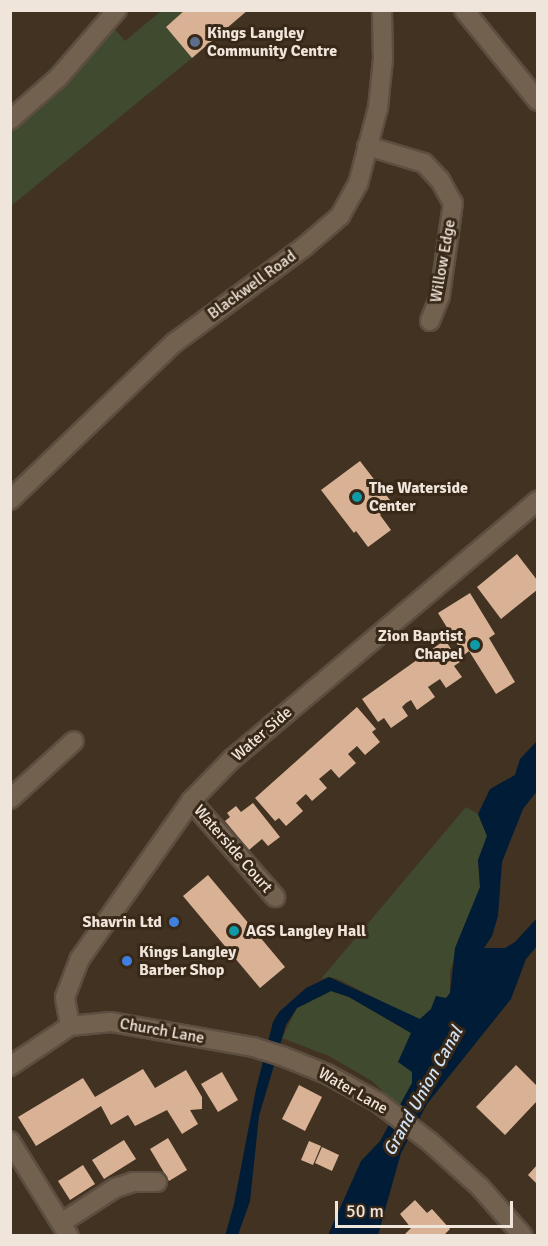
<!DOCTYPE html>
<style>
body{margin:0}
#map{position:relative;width:548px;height:1246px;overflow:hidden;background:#423222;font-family:Signika,sans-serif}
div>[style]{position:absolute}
.green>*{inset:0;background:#3f4a2f}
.water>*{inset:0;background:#011c36}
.building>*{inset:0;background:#d9b295}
.roads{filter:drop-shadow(2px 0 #5c4e40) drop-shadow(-2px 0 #5c4e40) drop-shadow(0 2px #5c4e40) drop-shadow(0 -2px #5c4e40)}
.minor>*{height:18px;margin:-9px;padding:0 9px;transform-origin:9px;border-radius:9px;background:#73614f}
.dots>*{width:16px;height:16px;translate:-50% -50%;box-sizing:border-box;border:3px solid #382818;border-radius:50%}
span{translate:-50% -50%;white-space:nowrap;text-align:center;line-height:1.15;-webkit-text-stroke:6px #382818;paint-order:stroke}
.poi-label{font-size:16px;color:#f0e5db;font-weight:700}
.left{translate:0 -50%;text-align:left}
.right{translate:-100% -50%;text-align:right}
.street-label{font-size:16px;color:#f0e5db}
.water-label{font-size:18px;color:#cee2f7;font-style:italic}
.frame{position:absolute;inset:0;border:12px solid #f0e5db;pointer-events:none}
.scale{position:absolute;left:335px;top:1201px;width:178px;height:27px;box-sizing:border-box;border:3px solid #f0e5db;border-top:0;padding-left:8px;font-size:18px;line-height:21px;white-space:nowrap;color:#f0e5db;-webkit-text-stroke:4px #382818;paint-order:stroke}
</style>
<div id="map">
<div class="green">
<i style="clip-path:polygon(161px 11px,185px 11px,166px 27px,192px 58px,11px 206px,10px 128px,112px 26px,125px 41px)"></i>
<i style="clip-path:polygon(466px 807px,478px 814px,487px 836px,478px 860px,480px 887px,450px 971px,450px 994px,446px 999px,436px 996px,431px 1009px,420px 1019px,408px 1015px,338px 979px,329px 977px,321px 979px)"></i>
<i style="clip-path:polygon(331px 991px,349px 997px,411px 1033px,412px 1083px,399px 1107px,372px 1081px,329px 1056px,282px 1038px,297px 1008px)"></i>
</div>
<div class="water">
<i style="clip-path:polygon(537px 741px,537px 791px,523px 809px,502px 862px,498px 916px,492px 936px,484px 948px,505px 948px,515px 942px,537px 918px,537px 946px,526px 959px,511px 999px,427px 1104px,401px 1153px,378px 1235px,328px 1235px,361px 1161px,380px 1141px,412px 1083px,412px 1072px,398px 1062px,411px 1033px,349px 997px,331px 991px,297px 1008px,286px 1025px,259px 1116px,250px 1201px,238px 1235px,225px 1236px,234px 1204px,256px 1089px,273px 1022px,279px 1012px,306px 988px,329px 977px,420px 1019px,431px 1009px,436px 996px,446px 998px,450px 993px,455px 948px,480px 887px,478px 860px,487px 836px,478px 814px,490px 789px,515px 775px,520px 759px)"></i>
</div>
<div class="building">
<i style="clip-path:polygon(185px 10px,248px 10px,192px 58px,166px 27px)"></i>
<i style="clip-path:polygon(360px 461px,393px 504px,380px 515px,391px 530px,368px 547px,356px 531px,354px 533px,321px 490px)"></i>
<i style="clip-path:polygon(517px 554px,537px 580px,537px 590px,501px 619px,477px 587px)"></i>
<i style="clip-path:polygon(470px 593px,495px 634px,489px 638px,515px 682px,496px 694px,469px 651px,464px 655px,438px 613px)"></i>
<i style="clip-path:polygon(445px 640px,460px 662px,454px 666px,462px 677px,446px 688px,440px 679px,428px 687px,435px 697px,417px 710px,411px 700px,406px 703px,402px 707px,408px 716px,391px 728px,384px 718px,378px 722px,362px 699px)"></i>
<i style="clip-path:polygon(357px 707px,376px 729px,372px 732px,380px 742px,365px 755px,357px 746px,348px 754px,356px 763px,339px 778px,331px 769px,319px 779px,327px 788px,312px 801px,306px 794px,296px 803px,303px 811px,286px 826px,279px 818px,275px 821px,255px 798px)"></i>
<i style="clip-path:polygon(253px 803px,280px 837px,268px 846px,262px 839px,249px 850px,225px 821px,230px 817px,227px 813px,236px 806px,241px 812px)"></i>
<i style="clip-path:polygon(208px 875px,285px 967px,260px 988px,183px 896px)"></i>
<i style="clip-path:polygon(516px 1065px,537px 1086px,537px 1101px,505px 1135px,476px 1107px)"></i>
<i style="clip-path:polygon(143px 1069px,155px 1088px,186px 1070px,202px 1097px,202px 1109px,190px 1110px,198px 1124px,182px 1134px,167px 1110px,135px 1126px,128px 1115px,111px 1125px,101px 1106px,36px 1146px,18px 1117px,83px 1078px,95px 1097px)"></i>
<i style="clip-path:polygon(222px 1072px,238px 1100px,218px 1112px,201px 1084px)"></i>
<i style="clip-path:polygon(299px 1085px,322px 1097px,305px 1131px,282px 1119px)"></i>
<i style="clip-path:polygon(168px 1138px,187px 1170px,169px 1181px,150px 1149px)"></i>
<i style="clip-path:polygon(124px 1140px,136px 1159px,104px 1179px,92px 1160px)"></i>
<i style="clip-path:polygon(309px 1141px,321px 1146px,313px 1165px,301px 1160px)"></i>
<i style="clip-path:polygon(322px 1147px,339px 1155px,332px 1171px,315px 1163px)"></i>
<i style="clip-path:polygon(83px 1165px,95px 1184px,70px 1200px,58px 1181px)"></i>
<i style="clip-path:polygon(537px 1165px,537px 1184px,528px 1175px)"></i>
<i style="clip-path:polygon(415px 1200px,427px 1213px,432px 1209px,450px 1229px,443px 1236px,406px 1236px,405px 1234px,411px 1228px,400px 1214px)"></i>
</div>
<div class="roads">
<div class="minor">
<i style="left:464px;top:10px;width:117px;rotate:50.9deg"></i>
<i style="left:10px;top:120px;width:64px;rotate:-41.2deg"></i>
<i style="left:58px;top:78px;width:90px;rotate:-49.1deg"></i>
<i style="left:367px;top:146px;width:59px;rotate:16.6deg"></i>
<i style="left:424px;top:163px;width:23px;rotate:47deg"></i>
<i style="left:440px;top:180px;width:26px;rotate:61deg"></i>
<i style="left:453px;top:203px;width:94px;rotate:98deg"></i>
<i style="left:440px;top:296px;width:27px;rotate:112deg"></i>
<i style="left:10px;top:500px;width:227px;rotate:-43.8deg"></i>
<i style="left:174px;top:343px;width:162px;rotate:-36.4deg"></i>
<i style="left:304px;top:247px;width:48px;rotate:-40.7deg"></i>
<i style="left:340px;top:216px;width:37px;rotate:-61deg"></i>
<i style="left:358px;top:184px;width:79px;rotate:-75.3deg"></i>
<i style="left:378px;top:108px;width:49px;rotate:-84.2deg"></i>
<i style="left:383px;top:59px;width:49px;rotate:-91.2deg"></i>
<i style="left:10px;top:799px;width:86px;rotate:-42.2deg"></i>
<i style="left:191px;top:801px;width:128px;rotate:48.8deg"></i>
<i style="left:70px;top:1026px;width:29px;rotate:-100deg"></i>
<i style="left:65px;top:997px;width:40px;rotate:-69deg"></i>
<i style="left:79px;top:960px;width:194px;rotate:-54.8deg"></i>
<i style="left:191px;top:801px;width:59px;rotate:-45.7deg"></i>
<i style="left:232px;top:759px;width:401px;rotate:-40.2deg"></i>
<i style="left:10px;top:1066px;width:72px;rotate:-33.7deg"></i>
<i style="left:70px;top:1026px;width:41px;rotate:-5.6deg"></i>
<i style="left:111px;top:1022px;width:144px;rotate:10deg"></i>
<i style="left:253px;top:1047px;width:30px;rotate:17deg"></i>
<i style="left:282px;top:1056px;width:48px;rotate:21.8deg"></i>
<i style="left:327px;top:1074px;width:60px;rotate:29.1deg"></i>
<i style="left:379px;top:1103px;width:64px;rotate:37.4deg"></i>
<i style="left:430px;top:1142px;width:67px;rotate:42deg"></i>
<i style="left:480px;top:1187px;width:65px;rotate:48.7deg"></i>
<i style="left:10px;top:1141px;width:112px;rotate:58.2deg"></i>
<i style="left:61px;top:1223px;width:64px;rotate:-32.9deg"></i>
<i style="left:115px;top:1188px;width:19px;rotate:-18deg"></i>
<i style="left:133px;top:1182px;width:24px"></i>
</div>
</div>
<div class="dots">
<i style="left:195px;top:42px;background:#5c6f8a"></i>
<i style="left:357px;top:497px;background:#0f9aa8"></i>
<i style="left:475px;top:645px;background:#0f9aa8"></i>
<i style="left:174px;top:922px;background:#3f7fe0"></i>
<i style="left:234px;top:931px;background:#0f9aa8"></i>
<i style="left:127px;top:961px;background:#3f7fe0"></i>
</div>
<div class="poi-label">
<span class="left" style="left:207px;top:42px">Kings Langley<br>Community Centre</span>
<span class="left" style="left:369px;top:497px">The Waterside<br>Center</span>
<span class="right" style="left:463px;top:645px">Zion Baptist<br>Chapel</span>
<span class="right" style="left:162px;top:922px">Shavrin Ltd</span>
<span class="left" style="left:246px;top:931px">AGS Langley Hall</span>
<span class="left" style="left:139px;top:961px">Kings Langley<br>Barber Shop</span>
</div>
<div class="street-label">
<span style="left:443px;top:261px;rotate:-80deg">Willow Edge</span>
<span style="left:252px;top:285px;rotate:-36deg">Blackwell Road</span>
<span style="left:262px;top:734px;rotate:-41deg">Water Side</span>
<span style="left:233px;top:849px;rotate:49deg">Waterside Court</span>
<span style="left:162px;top:1031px;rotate:10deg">Church Lane</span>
<span style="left:353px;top:1091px;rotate:30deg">Water Lane</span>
</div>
<div class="water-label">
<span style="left:423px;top:1091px;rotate:-61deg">Grand Union Canal</span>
</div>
<div class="frame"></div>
<div class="scale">50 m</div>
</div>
